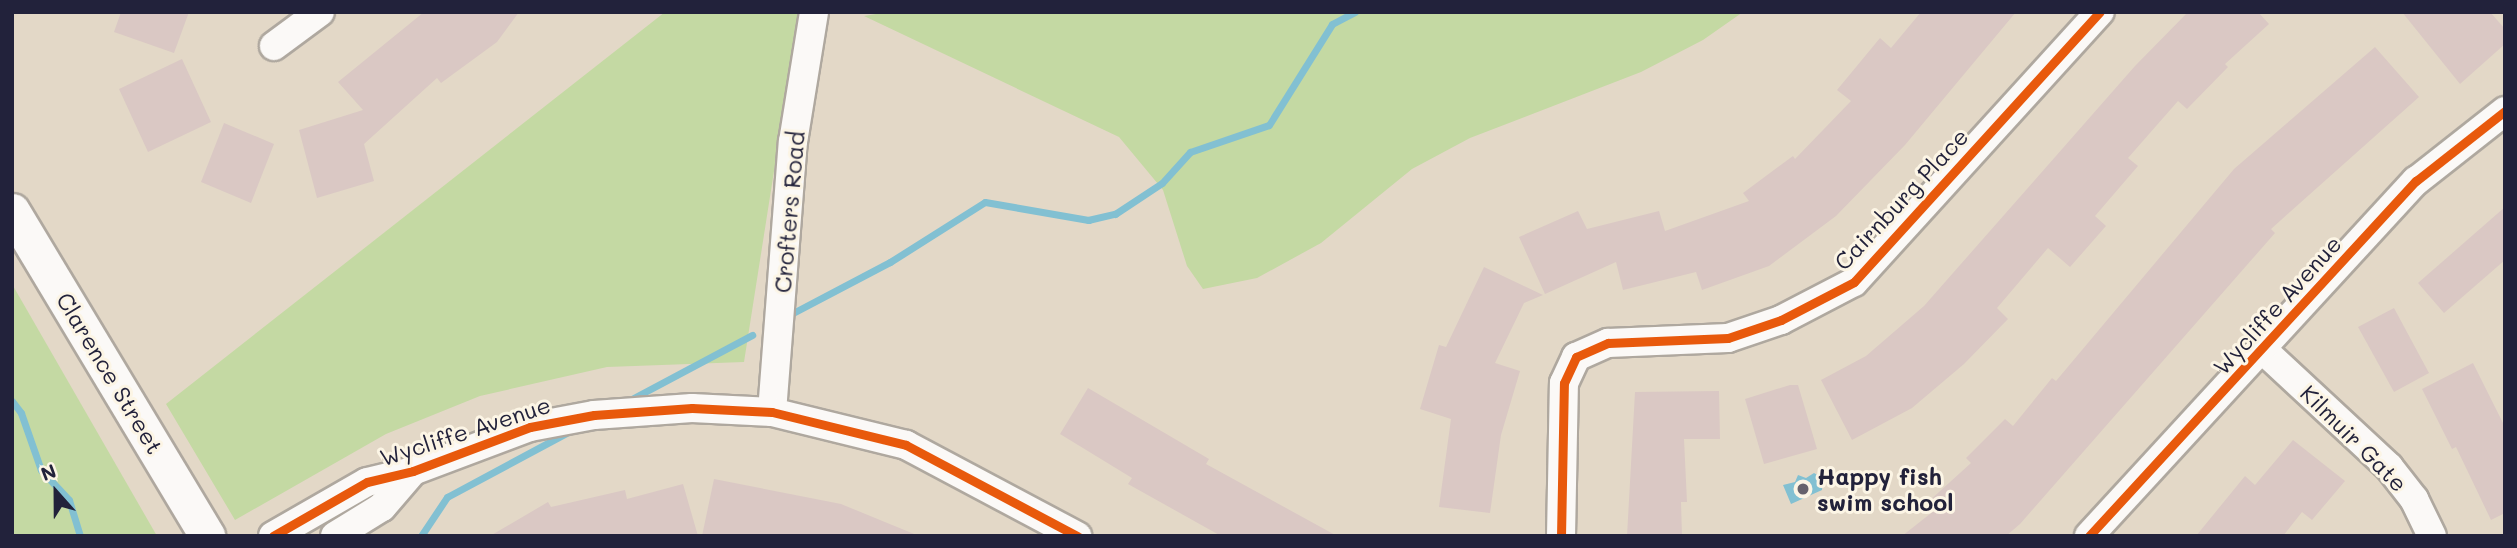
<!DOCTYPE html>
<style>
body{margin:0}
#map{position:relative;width:2517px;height:548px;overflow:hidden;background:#e3d8c7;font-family:Mali,sans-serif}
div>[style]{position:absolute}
.green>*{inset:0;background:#c4d9a3}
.water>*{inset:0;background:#82c0d2}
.stream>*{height:7px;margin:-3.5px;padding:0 3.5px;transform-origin:3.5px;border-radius:3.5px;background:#82c0d2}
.building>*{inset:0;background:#dac8c4}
.roads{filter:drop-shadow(2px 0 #afa89f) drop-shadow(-2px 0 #afa89f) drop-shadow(0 2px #afa89f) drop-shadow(0 -2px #afa89f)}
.minor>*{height:28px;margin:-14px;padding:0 14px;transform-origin:14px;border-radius:14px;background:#fbf9f7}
.tertiary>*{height:35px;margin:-17.5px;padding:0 17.5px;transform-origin:17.5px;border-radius:17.5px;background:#fbf9f7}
.cycleway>*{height:9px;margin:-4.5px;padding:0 4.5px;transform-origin:4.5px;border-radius:4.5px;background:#e8590c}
.dots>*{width:19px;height:19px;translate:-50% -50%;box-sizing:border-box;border:4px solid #fcf5e5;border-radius:50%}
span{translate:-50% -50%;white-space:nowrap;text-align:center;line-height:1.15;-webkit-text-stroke:6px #fcf5e5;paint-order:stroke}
.street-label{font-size:23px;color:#22223b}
.poi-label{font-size:23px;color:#22223b;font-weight:700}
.left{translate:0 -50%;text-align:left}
.frame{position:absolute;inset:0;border:14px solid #22223b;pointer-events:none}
.north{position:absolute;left:21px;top:457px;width:70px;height:70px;-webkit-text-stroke:5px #fcf5e5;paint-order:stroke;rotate:339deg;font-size:19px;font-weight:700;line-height:28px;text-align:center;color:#22223b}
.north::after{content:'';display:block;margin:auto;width:24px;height:32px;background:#22223b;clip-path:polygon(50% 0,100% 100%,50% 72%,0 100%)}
</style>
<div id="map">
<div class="green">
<i style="clip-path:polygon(665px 12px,799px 12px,744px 362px,607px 367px,480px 396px,386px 434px,235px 520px,166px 404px)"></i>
<i style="clip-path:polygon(888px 12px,1743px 12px,1703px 40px,1641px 72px,1470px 138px,1412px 169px,1321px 243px,1257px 278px,1203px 289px,1187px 266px,1163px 190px,1119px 137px,864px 16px)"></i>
<i style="clip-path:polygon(12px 284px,157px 536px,12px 536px)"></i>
</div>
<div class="water">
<i style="clip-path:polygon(1814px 473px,1823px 478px,1822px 490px,1791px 504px,1783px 485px,1795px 482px,1798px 475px,1806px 478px)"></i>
</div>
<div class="stream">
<i style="left:791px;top:314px;width:112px;rotate:-27.7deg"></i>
<i style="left:890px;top:262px;width:112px;rotate:-32.3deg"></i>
<i style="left:985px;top:202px;width:105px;rotate:9.9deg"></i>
<i style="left:1088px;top:220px;width:28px;rotate:-13deg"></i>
<i style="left:1115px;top:214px;width:56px;rotate:-33.4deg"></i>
<i style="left:1162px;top:183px;width:42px;rotate:-47.9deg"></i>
<i style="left:1190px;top:152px;width:83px;rotate:-18.9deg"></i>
<i style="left:1269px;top:125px;width:119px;rotate:-58deg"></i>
<i style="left:1332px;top:24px;width:26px;rotate:-28deg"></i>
<i style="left:12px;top:401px;width:15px;rotate:53deg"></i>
<i style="left:21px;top:413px;width:60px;rotate:70.7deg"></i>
<i style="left:41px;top:470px;width:41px;rotate:47deg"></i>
<i style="left:69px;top:500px;width:38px;rotate:73deg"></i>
<i style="left:626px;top:402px;width:143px;rotate:-28deg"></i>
<i style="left:421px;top:536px;width:47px;rotate:-56.3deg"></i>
<i style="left:447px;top:497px;width:142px;rotate:-28.2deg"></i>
</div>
<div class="building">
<i style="clip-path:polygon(121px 12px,189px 12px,174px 53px,114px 32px)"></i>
<i style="clip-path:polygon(424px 12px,519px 12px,497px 42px,441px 83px,437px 78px,364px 144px,374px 181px,317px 198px,299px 130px,363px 110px,338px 82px)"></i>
<i style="clip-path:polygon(1921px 12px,2016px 12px,1905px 145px,1836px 216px,1769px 266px,1702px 290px,1696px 272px,1623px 290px,1616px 262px,1545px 294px,1519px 237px,1578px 211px,1587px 229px,1659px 211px,1665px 231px,1749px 201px,1743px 193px,1793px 156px,1795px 159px,1851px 101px,1837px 90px,1880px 38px,1891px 48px)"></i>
<i style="clip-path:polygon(2188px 12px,2258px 12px,2269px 24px,2225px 64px,2228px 67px,2187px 109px,2178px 101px,2128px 158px,2138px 166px,2095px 216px,2106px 226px,2070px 267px,2048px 248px,1997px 308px,2008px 319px,1964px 364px,1912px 408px,1852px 440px,1821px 380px,1866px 356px,1924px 306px,2135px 66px)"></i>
<i style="clip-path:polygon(2402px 12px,2490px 12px,2505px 29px,2505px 44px,2460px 84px)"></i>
<i style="clip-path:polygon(2375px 47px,2419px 97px,2271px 229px,2275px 233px,2020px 524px,2006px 536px,1902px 536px,1935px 510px,1928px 502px,1971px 463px,1966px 458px,2005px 419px,2013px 426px,2052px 378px,2056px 381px,2234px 169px)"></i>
<i style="clip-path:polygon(182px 59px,211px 122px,148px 152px,119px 89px)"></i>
<i style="clip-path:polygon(224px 123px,274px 144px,251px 203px,201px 182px)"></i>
<i style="clip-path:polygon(2505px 207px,2505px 260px,2444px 313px,2418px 283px)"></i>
<i style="clip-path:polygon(1484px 267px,1543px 295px,1524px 303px,1495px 363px,1520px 371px,1501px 435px,1490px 513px,1439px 507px,1451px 419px,1420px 409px,1439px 345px,1446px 347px)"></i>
<i style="clip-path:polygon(2394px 308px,2429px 373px,2394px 392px,2358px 327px)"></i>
<i style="clip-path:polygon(2473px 363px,2505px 427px,2505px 513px,2491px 520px,2456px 447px,2452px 449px,2422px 389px)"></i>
<i style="clip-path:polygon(1790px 385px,1798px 385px,1817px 449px,1764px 464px,1745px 399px)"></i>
<i style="clip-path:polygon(1088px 388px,1209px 459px,1206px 464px,1337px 536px,1221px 536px,1128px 484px,1132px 478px,1060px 434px)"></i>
<i style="clip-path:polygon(1719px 391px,1720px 439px,1684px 439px,1687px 502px,1681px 502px,1682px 536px,1627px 536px,1635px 392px)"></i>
<i style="clip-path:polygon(2293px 440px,2345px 481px,2312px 520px,2302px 512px,2283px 536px,2196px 536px,2245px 476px,2255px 485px)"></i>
<i style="clip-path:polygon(714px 479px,841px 504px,919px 536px,702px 536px)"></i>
<i style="clip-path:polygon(683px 484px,698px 536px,490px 536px,548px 502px,551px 507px,625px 490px,627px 499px)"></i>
</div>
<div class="roads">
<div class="minor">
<i style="left:274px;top:46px;width:57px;rotate:-36.5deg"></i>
<i style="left:2263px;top:350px;width:172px;rotate:42.9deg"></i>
<i style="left:2389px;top:467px;width:41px;rotate:52deg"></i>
<i style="left:2414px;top:499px;width:41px;rotate:64.1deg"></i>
<i style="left:772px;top:412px;width:271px;rotate:-85.6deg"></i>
<i style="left:793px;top:142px;width:132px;rotate:-80.8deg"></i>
<i style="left:273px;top:536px;width:108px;rotate:-29.9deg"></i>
<i style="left:367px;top:482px;width:47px;rotate:-13.4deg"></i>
<i style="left:413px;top:471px;width:125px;rotate:-20.6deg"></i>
<i style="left:530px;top:427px;width:65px;rotate:-10.6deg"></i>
<i style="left:594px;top:415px;width:98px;rotate:-4.1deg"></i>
<i style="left:692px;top:408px;width:80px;rotate:2.9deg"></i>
<i style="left:772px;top:412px;width:138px;rotate:13.8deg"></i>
<i style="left:906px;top:445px;width:194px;rotate:28deg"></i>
<i style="left:335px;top:536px;width:55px;rotate:-31.7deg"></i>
<i style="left:382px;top:507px;width:48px;rotate:-49.3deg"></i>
<i style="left:1561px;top:536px;width:153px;rotate:-88.9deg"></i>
<i style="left:1564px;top:383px;width:29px;rotate:-65deg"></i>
<i style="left:1576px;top:357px;width:35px;rotate:-24deg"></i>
<i style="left:1608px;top:343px;width:120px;rotate:-2.4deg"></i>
<i style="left:1728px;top:338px;width:56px;rotate:-18.8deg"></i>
<i style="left:1781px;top:320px;width:82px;rotate:-27.5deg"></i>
<i style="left:1854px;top:282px;width:365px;rotate:-47.7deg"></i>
<i style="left:2089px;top:536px;width:483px;rotate:-47.4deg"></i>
<i style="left:2416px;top:181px;width:113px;rotate:-38.2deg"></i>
</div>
<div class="tertiary">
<i style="left:12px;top:211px;width:379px;rotate:59deg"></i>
</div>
</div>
<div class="cycleway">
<i style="left:273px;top:536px;width:108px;rotate:-29.9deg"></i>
<i style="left:367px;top:482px;width:47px;rotate:-13.4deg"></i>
<i style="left:413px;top:471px;width:125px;rotate:-20.6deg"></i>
<i style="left:530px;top:427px;width:65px;rotate:-10.6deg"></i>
<i style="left:594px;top:415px;width:98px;rotate:-4.1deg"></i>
<i style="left:692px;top:408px;width:80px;rotate:2.9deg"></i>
<i style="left:772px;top:412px;width:138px;rotate:13.8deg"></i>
<i style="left:906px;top:445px;width:194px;rotate:28deg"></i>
<i style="left:1561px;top:536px;width:153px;rotate:-88.9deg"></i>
<i style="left:1564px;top:383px;width:29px;rotate:-65deg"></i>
<i style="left:1576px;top:357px;width:35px;rotate:-24deg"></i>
<i style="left:1608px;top:343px;width:120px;rotate:-2.4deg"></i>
<i style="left:1728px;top:338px;width:56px;rotate:-18.8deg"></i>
<i style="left:1781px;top:320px;width:82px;rotate:-27.5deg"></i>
<i style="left:1854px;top:282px;width:365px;rotate:-47.7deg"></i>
<i style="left:2089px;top:536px;width:483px;rotate:-47.4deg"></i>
<i style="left:2416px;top:181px;width:113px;rotate:-38.2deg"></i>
</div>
<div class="dots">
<i style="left:1803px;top:489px;background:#66626c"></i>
</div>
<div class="street-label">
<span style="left:1901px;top:199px;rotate:-47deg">Cairnburg Place</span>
<span style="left:789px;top:212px;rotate:-85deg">Crofters Road</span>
<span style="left:2277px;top:305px;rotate:-48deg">Wycliffe Avenue</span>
<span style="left:110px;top:373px;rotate:59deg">Clarence Street</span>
<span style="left:465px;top:431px;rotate:-18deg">Wycliffe Avenue</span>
<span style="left:2354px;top:438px;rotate:45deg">Kilmuir Gate</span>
</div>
<div class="poi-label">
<span class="left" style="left:1817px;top:489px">Happy fish<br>swim school</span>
</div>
<div class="frame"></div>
<div class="north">N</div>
</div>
